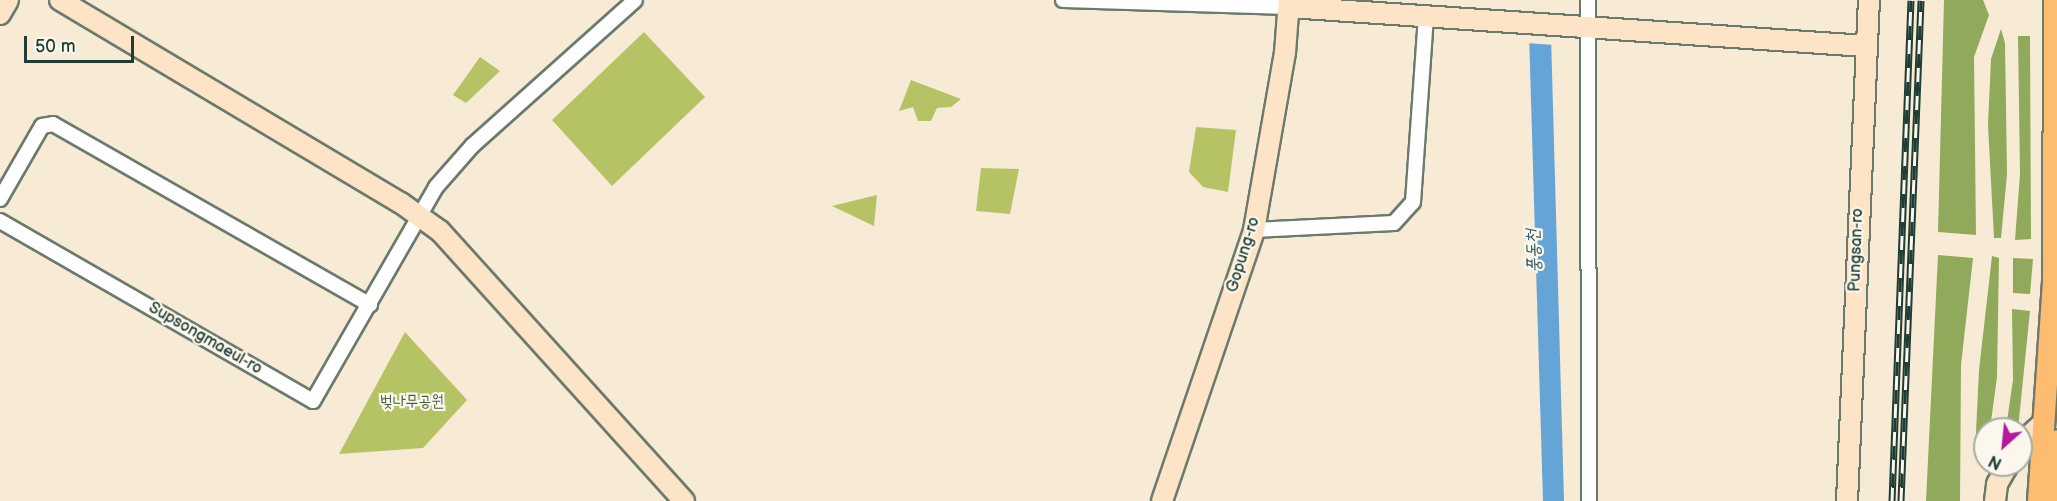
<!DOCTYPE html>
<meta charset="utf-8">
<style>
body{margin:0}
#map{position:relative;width:2057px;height:501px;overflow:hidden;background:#f7ebd6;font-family:"Balsamiq Sans","Poor Story",sans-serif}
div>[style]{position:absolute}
.green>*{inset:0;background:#b5c365}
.forest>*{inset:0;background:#90a95a}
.water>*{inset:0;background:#65a4d7}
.pier>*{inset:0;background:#f7ebd6}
.roads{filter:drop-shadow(2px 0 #6b7a6d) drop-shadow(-2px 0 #6b7a6d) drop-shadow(0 2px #6b7a6d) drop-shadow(0 -2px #6b7a6d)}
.street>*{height:14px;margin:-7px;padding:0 7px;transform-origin:7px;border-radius:7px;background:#fff}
.secondary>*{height:20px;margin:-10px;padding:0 10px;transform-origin:10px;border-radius:10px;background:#fee4c6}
.primary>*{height:21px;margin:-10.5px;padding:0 10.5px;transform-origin:10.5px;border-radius:10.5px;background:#fdbc70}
.rail>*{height:7px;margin-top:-3.5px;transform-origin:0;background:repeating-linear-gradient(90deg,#fbf7ec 0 14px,#1f3d34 0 28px);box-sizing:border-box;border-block:2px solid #1f3d34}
span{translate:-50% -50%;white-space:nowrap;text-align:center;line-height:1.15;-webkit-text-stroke:4.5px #fbf7ec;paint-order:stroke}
.street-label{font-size:16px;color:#1f3d34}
.park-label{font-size:16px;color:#445e40}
.water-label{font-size:18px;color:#345c65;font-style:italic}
.north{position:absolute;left:1973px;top:417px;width:60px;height:60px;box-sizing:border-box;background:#fbf7ec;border:2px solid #a3ada2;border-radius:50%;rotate:207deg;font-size:16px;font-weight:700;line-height:24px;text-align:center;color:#1f3d34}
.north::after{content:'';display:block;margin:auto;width:21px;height:27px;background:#b5179e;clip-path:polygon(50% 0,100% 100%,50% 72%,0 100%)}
.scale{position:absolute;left:24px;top:36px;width:110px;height:27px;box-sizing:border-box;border:3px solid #1f3d34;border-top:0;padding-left:8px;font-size:18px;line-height:21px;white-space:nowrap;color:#1f3d34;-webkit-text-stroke:4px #fbf7ec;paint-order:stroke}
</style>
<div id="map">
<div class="green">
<i style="clip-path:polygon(644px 32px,705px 97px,612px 186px,552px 120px)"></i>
<i style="clip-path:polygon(480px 57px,500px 71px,466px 103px,453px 95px)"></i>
<i style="clip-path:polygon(911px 80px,961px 99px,951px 107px,937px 108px,931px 121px,918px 121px,913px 107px,899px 111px)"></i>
<i style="clip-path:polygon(1196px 127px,1236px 130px,1228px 192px,1203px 187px,1189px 172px)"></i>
<i style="clip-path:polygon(981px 168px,1019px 169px,1010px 214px,976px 211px)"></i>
<i style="clip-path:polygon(877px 195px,874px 226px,832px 206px)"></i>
<i style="clip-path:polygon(405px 332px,467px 400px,423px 448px,339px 454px)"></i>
</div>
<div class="forest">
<i style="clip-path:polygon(1944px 0,1983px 0,1989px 15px,1974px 57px,1976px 235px,1938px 232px)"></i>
<i style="clip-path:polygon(2001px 29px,2005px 43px,2007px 174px,2001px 238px,1994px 238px,1988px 125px,1991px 59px)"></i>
<i style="clip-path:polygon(2018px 36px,2030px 36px,2031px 239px,2015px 240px,2020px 174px)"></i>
<i style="clip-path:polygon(1938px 255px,1973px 258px,1961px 365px,1960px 501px,1926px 501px)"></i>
<i style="clip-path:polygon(1992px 256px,1999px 258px,1997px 377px,1990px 429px,1985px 429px,1985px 452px,1975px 453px,1979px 370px)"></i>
<i style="clip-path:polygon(2013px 258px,2033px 259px,2030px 294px,2013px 293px)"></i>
<i style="clip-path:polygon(2012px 309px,2030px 311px,2018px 429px,2006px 428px,2013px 380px)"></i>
</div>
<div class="water">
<i style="clip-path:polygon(1528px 0,1550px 0,1564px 501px,1543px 501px)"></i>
</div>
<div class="pier">
<i style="clip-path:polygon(1525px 0,1553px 0,1555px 45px,1526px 43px)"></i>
</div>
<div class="roads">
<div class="street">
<i style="left:1063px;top:0;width:226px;rotate:1.8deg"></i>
<i style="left:1588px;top:0;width:501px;rotate:89.89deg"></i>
<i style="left:0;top:199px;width:84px;rotate:-60.1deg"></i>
<i style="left:42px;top:126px;width:11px;rotate:-10deg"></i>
<i style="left:53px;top:124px;width:365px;rotate:29.7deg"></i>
<i style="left:0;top:221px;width:361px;rotate:29.9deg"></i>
<i style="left:313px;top:401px;width:247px;rotate:-60.1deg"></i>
<i style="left:436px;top:187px;width:56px;rotate:-48.6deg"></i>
<i style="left:473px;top:145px;width:217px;rotate:-41.8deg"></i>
<i style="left:1254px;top:230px;width:140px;rotate:-2.9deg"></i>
<i style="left:1394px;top:223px;width:28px;rotate:-48deg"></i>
<i style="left:1413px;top:202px;width:185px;rotate:-86deg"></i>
</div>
<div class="secondary">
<i style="left:60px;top:0;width:397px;rotate:30.8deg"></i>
<i style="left:401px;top:203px;width:48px;rotate:35.7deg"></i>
<i style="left:440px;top:231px;width:364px;rotate:47.9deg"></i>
<i style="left:1289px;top:7px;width:578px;rotate:3.87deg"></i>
<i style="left:0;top:14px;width:16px;rotate:-60deg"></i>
<i style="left:2021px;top:443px;width:30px;rotate:-42deg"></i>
<i style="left:1162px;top:501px;width:286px;rotate:-71.2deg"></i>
<i style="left:1254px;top:230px;width:180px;rotate:-80.1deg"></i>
<i style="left:1285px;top:53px;width:53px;rotate:-85.7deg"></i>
<i style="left:1847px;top:501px;width:501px;rotate:-87.49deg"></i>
<i style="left:1995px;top:501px;width:17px;rotate:-83deg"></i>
<i style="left:1997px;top:484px;width:22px;rotate:-60deg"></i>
</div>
<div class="primary">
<i style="left:2053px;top:494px;width:54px;rotate:-85.8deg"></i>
<i style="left:2038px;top:501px;width:219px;rotate:-86.1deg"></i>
<i style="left:2053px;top:283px;width:283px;rotate:-89.8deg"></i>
</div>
</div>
<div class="rail">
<i style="left:1892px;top:501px;width:501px;rotate:-87.83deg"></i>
<i style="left:1901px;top:501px;width:501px;rotate:-87.71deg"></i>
</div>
<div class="street-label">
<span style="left:1857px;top:250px;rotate:-88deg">Pungsan-ro</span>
<span style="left:1244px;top:255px;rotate:-73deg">Gopung-ro</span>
<span style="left:205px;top:339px;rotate:30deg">Supsongmaeul-ro</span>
</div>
<div class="park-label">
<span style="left:412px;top:402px">벚나무공원</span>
</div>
<div class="water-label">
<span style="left:1534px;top:251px;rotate:-92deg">풍동천</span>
</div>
<div class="north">N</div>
<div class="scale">50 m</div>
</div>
